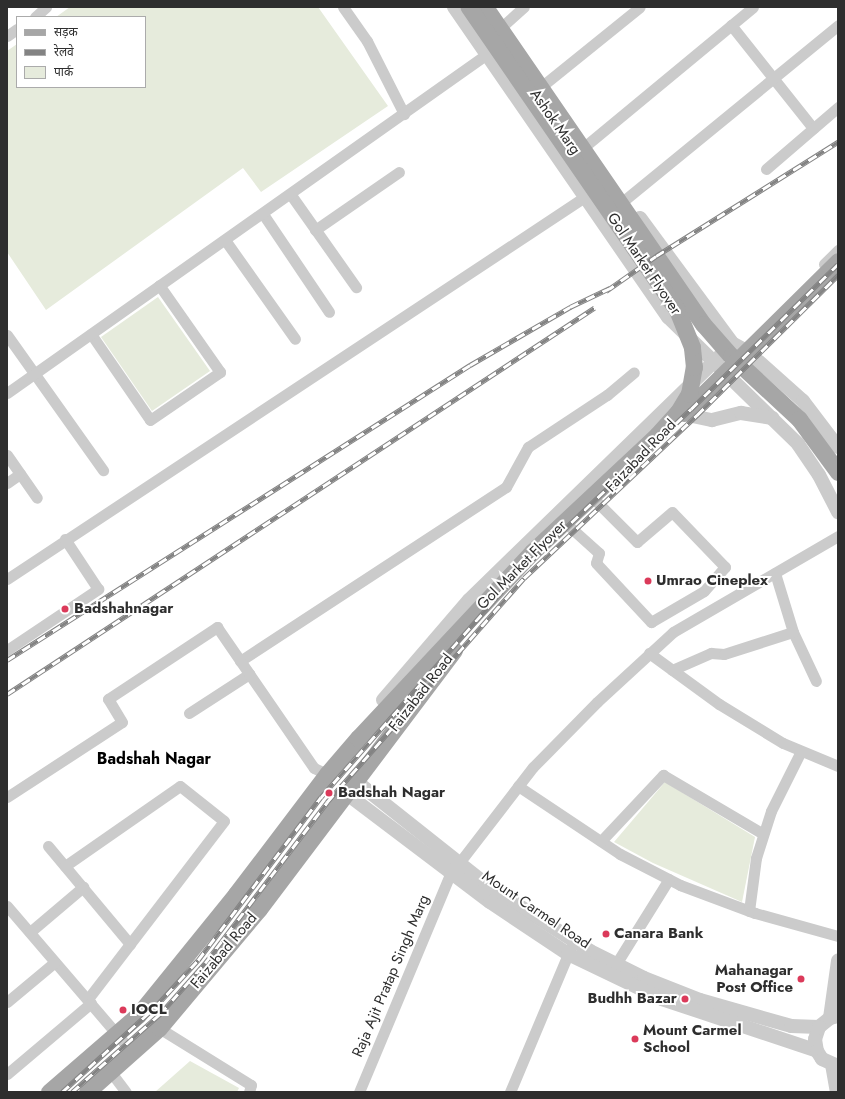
<!DOCTYPE html>
<meta charset="utf-8">
<style>
body{margin:0}
#map{position:relative;width:845px;height:1099px;overflow:hidden;background:#fff;font-family:Jost,"Noto Sans Devanagari",sans-serif}
div>[style]{position:absolute}
.green>*{inset:0;background:#e6ebdc}
.minor>*{height:11px;margin:-5.5px;padding:0 5.5px;transform-origin:5.5px;border-radius:5.5px;background:#cbcbcb}
.tertiary>*{height:14px;margin:-7px;padding:0 7px;transform-origin:7px;border-radius:7px;background:#cbcbcb}
.primary>*{height:17px;margin:-8.5px;padding:0 8.5px;transform-origin:8.5px;border-radius:8.5px;background:#a6a6a6}
.rail>*{height:4.5px;margin-top:-2.25px;transform-origin:0;background:repeating-linear-gradient(90deg,#fff 0 9px,#838383 0 18px);box-sizing:border-box;border-block:1px solid #838383}
.dots>*{width:11px;height:11px;translate:-50% -50%;box-sizing:border-box;border:2px solid #fff;border-radius:50%}
span{translate:-50% -50%;white-space:nowrap;text-align:center;line-height:1.15;-webkit-text-stroke:4px #fff;paint-order:stroke}
.street-label{font-size:15px;color:#2e2e2e}
.poi-label{font-size:15px;color:#2e2e2e;font-weight:700}
.left{translate:0 -50%;text-align:left}
.right{translate:-100% -50%;text-align:right}
.neighbourhood-label{font-size:16px;color:#000;font-weight:700}
.frame{position:absolute;inset:0;border:8px solid #2e2e2e;pointer-events:none}
.legend{position:absolute;left:16px;top:16px;width:130px;height:72px;box-sizing:border-box;background:#fff;border:1px solid #ababab;margin:0;padding:5px 7px;list-style:none;font-size:12px;color:#2e2e2e}
.legend li{display:flex;align-items:center;gap:8px;height:20px}
.legend b{width:20px;border:1px solid #ababab}
</style>
<div id="map">
<div class="green">
<i style="clip-path:polygon(70px 7px,318px 7px,388px 106px,261px 192px,243px 168px,46px 310px,7px 252px,7px 51px,17px 44px,17px 87px,145px 87px,145px 17px,56px 17px)"></i>
<i style="clip-path:polygon(158px 297px,210px 371px,152px 411px,101px 337px)"></i>
<i style="clip-path:polygon(665px 782px,755px 837px,742px 902px,653px 863px,614px 842px)"></i>
<i style="clip-path:polygon(190px 1061px,239px 1088px,237px 1092px,155px 1092px)"></i>
</div>
<div class="minor">
<i style="left:343px;top:7px;width:42px;rotate:54.8deg"></i>
<i style="left:367px;top:41px;width:82px;rotate:63.1deg"></i>
<i style="left:35px;top:17px;width:15px;rotate:-42deg"></i>
<i style="left:506px;top:23px;width:24px;rotate:-42deg"></i>
<i style="left:731px;top:25px;width:132px;rotate:51.5deg"></i>
<i style="left:7px;top:36px;width:12px;rotate:-35deg"></i>
<i style="left:547px;top:82px;width:119px;rotate:-38.9deg"></i>
<i style="left:578px;top:152px;width:227px;rotate:-39.6deg"></i>
<i style="left:766px;top:169px;width:95px;rotate:-40.7deg"></i>
<i style="left:291px;top:195px;width:113px;rotate:54.8deg"></i>
<i style="left:616px;top:207px;width:287px;rotate:-39.3deg"></i>
<i style="left:263px;top:214px;width:118px;rotate:56deg"></i>
<i style="left:315px;top:230px;width:102px;rotate:-34.6deg"></i>
<i style="left:225px;top:240px;width:121px;rotate:54.7deg"></i>
<i style="left:824px;top:264px;width:20px;rotate:-45deg"></i>
<i style="left:91px;top:334px;width:104px;rotate:55.5deg"></i>
<i style="left:150px;top:420px;width:85px;rotate:-34.4deg"></i>
<i style="left:220px;top:372px;width:106px;rotate:-125deg"></i>
<i style="left:7px;top:335px;width:166px;rotate:54.6deg"></i>
<i style="left:7px;top:393px;width:588px;rotate:-35.23deg"></i>
<i style="left:7px;top:455px;width:52px;rotate:55.1deg"></i>
<i style="left:7px;top:483px;width:16px;rotate:-35deg"></i>
<i style="left:570px;top:527px;width:39px;rotate:42deg"></i>
<i style="left:599px;top:553px;width:10px;rotate:107deg"></i>
<i style="left:596px;top:563px;width:81px;rotate:47deg"></i>
<i style="left:651px;top:622px;width:61px;rotate:-30.3deg"></i>
<i style="left:704px;top:591px;width:32px;rotate:-49deg"></i>
<i style="left:725px;top:567px;width:76px;rotate:-133.9deg"></i>
<i style="left:672px;top:512px;width:46px;rotate:139.4deg"></i>
<i style="left:637px;top:542px;width:57px;rotate:-135deg"></i>
<i style="left:775px;top:573px;width:62px;rotate:73deg"></i>
<i style="left:793px;top:632px;width:54px;rotate:64.9deg"></i>
<i style="left:7px;top:579px;width:694px;rotate:-33.48deg"></i>
<i style="left:7px;top:650px;width:110px;rotate:-33.8deg"></i>
<i style="left:98px;top:589px;width:60px;rotate:-123.4deg"></i>
<i style="left:649px;top:653px;width:87px;rotate:36.1deg"></i>
<i style="left:719px;top:704px;width:75px;rotate:31.4deg"></i>
<i style="left:783px;top:743px;width:60px;rotate:22.7deg"></i>
<i style="left:240px;top:661px;width:318px;rotate:-33.2deg"></i>
<i style="left:506px;top:487px;width:46px;rotate:-61.2deg"></i>
<i style="left:528px;top:447px;width:95px;rotate:-33.4deg"></i>
<i style="left:607px;top:395px;width:35px;rotate:-40deg"></i>
<i style="left:672px;top:670px;width:43px;rotate:-23.6deg"></i>
<i style="left:711px;top:653px;width:13px;rotate:4deg"></i>
<i style="left:724px;top:654px;width:72px;rotate:-17.7deg"></i>
<i style="left:189px;top:713px;width:72px;rotate:-33deg"></i>
<i style="left:518px;top:786px;width:123px;rotate:33.7deg"></i>
<i style="left:620px;top:854px;width:68px;rotate:27.3deg"></i>
<i style="left:680px;top:885px;width:80px;rotate:20.5deg"></i>
<i style="left:755px;top:913px;width:86px;rotate:15.5deg"></i>
<i style="left:7px;top:797px;width:137px;rotate:-33.1deg"></i>
<i style="left:122px;top:722px;width:27px;rotate:-121deg"></i>
<i style="left:108px;top:699px;width:131px;rotate:-33.4deg"></i>
<i style="left:217px;top:627px;width:171px;rotate:55.5deg"></i>
<i style="left:314px;top:768px;width:14px;rotate:25deg"></i>
<i style="left:601px;top:841px;width:91px;rotate:-46.8deg"></i>
<i style="left:663px;top:775px;width:116px;rotate:30.5deg"></i>
<i style="left:48px;top:846px;width:128px;rotate:50.1deg"></i>
<i style="left:459px;top:863px;width:121px;rotate:-52.4deg"></i>
<i style="left:533px;top:767px;width:91px;rotate:-45.4deg"></i>
<i style="left:597px;top:702px;width:103px;rotate:-42.6deg"></i>
<i style="left:673px;top:632px;width:191px;rotate:-30.2deg"></i>
<i style="left:65px;top:866px;width:140px;rotate:-34.8deg"></i>
<i style="left:180px;top:786px;width:56px;rotate:38.5deg"></i>
<i style="left:224px;top:821px;width:224px;rotate:127.4deg"></i>
<i style="left:7px;top:906px;width:194px;rotate:49.4deg"></i>
<i style="left:749px;top:911px;width:53px;rotate:-82.5deg"></i>
<i style="left:756px;top:858px;width:49px;rotate:-72.3deg"></i>
<i style="left:771px;top:811px;width:67px;rotate:-63.4deg"></i>
<i style="left:30px;top:932px;width:70px;rotate:-40.3deg"></i>
<i style="left:616px;top:964px;width:100px;rotate:-58.1deg"></i>
<i style="left:7px;top:1002px;width:62px;rotate:-39.8deg"></i>
<i style="left:159px;top:1028px;width:108px;rotate:31.8deg"></i>
<i style="left:251px;top:1085px;width:7px;rotate:106deg"></i>
<i style="left:830px;top:1064px;width:28px;rotate:80deg"></i>
<i style="left:110px;top:1071px;width:26px;rotate:53deg"></i>
<i style="left:7px;top:1074px;width:110px;rotate:-40.2deg"></i>
<i style="left:359px;top:1092px;width:238px;rotate:-67.3deg"></i>
<i style="left:510px;top:1092px;width:157px;rotate:-67.2deg"></i>
</div>
<div class="tertiary">
<i style="left:454px;top:7px;width:377px;rotate:55.4deg"></i>
<i style="left:668px;top:317px;width:182px;rotate:44.3deg"></i>
<i style="left:798px;top:444px;width:37px;rotate:56deg"></i>
<i style="left:819px;top:475px;width:42px;rotate:62.8deg"></i>
<i style="left:640px;top:218px;width:155px;rotate:53.6deg"></i>
<i style="left:732px;top:343px;width:18px;rotate:29deg"></i>
<i style="left:748px;top:352px;width:74px;rotate:41.7deg"></i>
<i style="left:803px;top:401px;width:58px;rotate:52.7deg"></i>
<i style="left:683px;top:414px;width:30px;rotate:12deg"></i>
<i style="left:712px;top:420px;width:30px;rotate:-14deg"></i>
<i style="left:741px;top:413px;width:32px;rotate:9deg"></i>
<i style="left:383px;top:700px;width:132px;rotate:-49.3deg"></i>
<i style="left:469px;top:600px;width:351px;rotate:-44.2deg"></i>
<i style="left:357px;top:782px;width:167px;rotate:38.4deg"></i>
<i style="left:488px;top:886px;width:121px;rotate:32.5deg"></i>
<i style="left:590px;top:951px;width:60px;rotate:26.6deg"></i>
<i style="left:644px;top:978px;width:60px;rotate:21.4deg"></i>
<i style="left:700px;top:1000px;width:95px;rotate:15.9deg"></i>
<i style="left:791px;top:1026px;width:28px;rotate:2deg"></i>
<i style="left:347px;top:794px;width:179px;rotate:37.1deg"></i>
<i style="left:490px;top:902px;width:94px;rotate:33.7deg"></i>
<i style="left:568px;top:954px;width:104px;rotate:25.6deg"></i>
<i style="left:662px;top:999px;width:163px;rotate:18.5deg"></i>
<i style="left:838px;top:1016px;width:8px;rotate:166deg"></i>
<i style="left:830px;top:1018px;width:14px;rotate:141deg"></i>
<i style="left:819px;top:1027px;width:13px;rotate:108deg"></i>
<i style="left:815px;top:1039px;width:12px;rotate:81deg"></i>
<i style="left:817px;top:1051px;width:9px;rotate:58deg"></i>
<i style="left:822px;top:1059px;width:17px;rotate:24deg"></i>
<i style="left:830px;top:1018px;width:58px;rotate:-82deg"></i>
</div>
<div class="primary">
<i style="left:485px;top:7px;width:385px;rotate:55.5deg"></i>
<i style="left:703px;top:324px;width:43px;rotate:48.8deg"></i>
<i style="left:731px;top:356px;width:93px;rotate:42.8deg"></i>
<i style="left:799px;top:419px;width:66px;rotate:53.7deg"></i>
<i style="left:684px;top:413px;width:216px;rotate:-44.6deg"></i>
<i style="left:49px;top:1092px;width:118px;rotate:-40.9deg"></i>
<i style="left:138px;top:1015px;width:156px;rotate:-51deg"></i>
<i style="left:236px;top:894px;width:151px;rotate:-52.8deg"></i>
<i style="left:327px;top:774px;width:48px;rotate:-49.3deg"></i>
<i style="left:358px;top:738px;width:255px;rotate:-46.9deg"></i>
<i style="left:532px;top:552px;width:171px;rotate:-43.1deg"></i>
<i style="left:657px;top:435px;width:31px;rotate:-48deg"></i>
<i style="left:678px;top:412px;width:21px;rotate:-59deg"></i>
<i style="left:689px;top:394px;width:27px;rotate:-80deg"></i>
<i style="left:694px;top:367px;width:20px;rotate:-96deg"></i>
<i style="left:692px;top:347px;width:40px;rotate:-112deg"></i>
<i style="left:677px;top:310px;width:368px;rotate:-124.5deg"></i>
<i style="left:87px;top:1092px;width:96px;rotate:-41.6deg"></i>
<i style="left:159px;top:1028px;width:155px;rotate:-50deg"></i>
<i style="left:259px;top:909px;width:324px;rotate:-53deg"></i>
</div>
<div class="rail">
<i style="left:606px;top:291px;width:61px;rotate:-35deg"></i>
<i style="left:656px;top:256px;width:215px;rotate:-32.1deg"></i>
<i style="left:7px;top:660px;width:549px;rotate:-32.5deg"></i>
<i style="left:470px;top:365px;width:116px;rotate:-30.1deg"></i>
<i style="left:570px;top:307px;width:44px;rotate:-25.4deg"></i>
<i style="left:7px;top:694px;width:703px;rotate:-33.33deg"></i>
<i style="left:62px;top:1092px;width:125px;rotate:-42.4deg"></i>
<i style="left:154px;top:1008px;width:65px;rotate:-47.5deg"></i>
<i style="left:198px;top:960px;width:204px;rotate:-53deg"></i>
<i style="left:321px;top:797px;width:300px;rotate:-48.7deg"></i>
<i style="left:519px;top:572px;width:237px;rotate:-43.5deg"></i>
<i style="left:691px;top:409px;width:206px;rotate:-44.6deg"></i>
<i style="left:72px;top:1092px;width:118px;rotate:-41.6deg"></i>
<i style="left:160px;top:1014px;width:68px;rotate:-48.6deg"></i>
<i style="left:205px;top:963px;width:202px;rotate:-52.8deg"></i>
<i style="left:327px;top:802px;width:298px;rotate:-48.7deg"></i>
<i style="left:524px;top:578px;width:238px;rotate:-43.3deg"></i>
<i style="left:697px;top:415px;width:199px;rotate:-44.8deg"></i>
</div>
<div class="dots">
<i style="left:648px;top:581px;background:#db3a5a"></i>
<i style="left:65px;top:609px;background:#db3a5a"></i>
<i style="left:329px;top:793px;background:#db3a5a"></i>
<i style="left:606px;top:934px;background:#db3a5a"></i>
<i style="left:801px;top:979px;background:#db3a5a"></i>
<i style="left:685px;top:999px;background:#db3a5a"></i>
<i style="left:123px;top:1010px;background:#db3a5a"></i>
<i style="left:635px;top:1039px;background:#db3a5a"></i>
</div>
<div class="street-label">
<span style="left:555px;top:122px;rotate:55deg">Ashok Marg</span>
<span style="left:644px;top:264px;rotate:56deg">Gol Market Flyover</span>
<span style="left:641px;top:456px;rotate:-46deg">Faizabad Road</span>
<span style="left:522px;top:565px;rotate:-45deg">Gol Market Flyover</span>
<span style="left:421px;top:693px;rotate:-52deg">Faizabad Road</span>
<span style="left:536px;top:910px;rotate:34deg">Mount Carmel Road</span>
<span style="left:224px;top:951px;rotate:-50deg">Faizabad Road</span>
<span style="left:391px;top:976px;rotate:-67deg">Raja Ajit Pratap Singh Marg</span>
</div>
<div class="poi-label">
<span class="left" style="left:656px;top:581px">Umrao Cineplex</span>
<span class="left" style="left:74px;top:609px">Badshahnagar</span>
<span class="left" style="left:338px;top:793px">Badshah Nagar</span>
<span class="left" style="left:614px;top:934px">Canara Bank</span>
<span class="right" style="left:793px;top:979px">Mahanagar<br>Post Office</span>
<span class="right" style="left:677px;top:999px">Budhh Bazar</span>
<span class="left" style="left:131px;top:1010px">IOCL</span>
<span class="left" style="left:643px;top:1039px">Mount Carmel<br>School</span>
</div>
<div class="neighbourhood-label">
<span style="left:154px;top:759px">Badshah Nagar</span>
</div>
<div class="frame"></div>
<ul class="legend">
<li><b style="height:5px;background:#a6a6a6"></b>सड़क</li>
<li><b style="height:5px;background:#838383"></b>रेलवे</li>
<li><b style="height:11px;background:#e6ebdc"></b>पार्क</li>
</ul>
</div>
